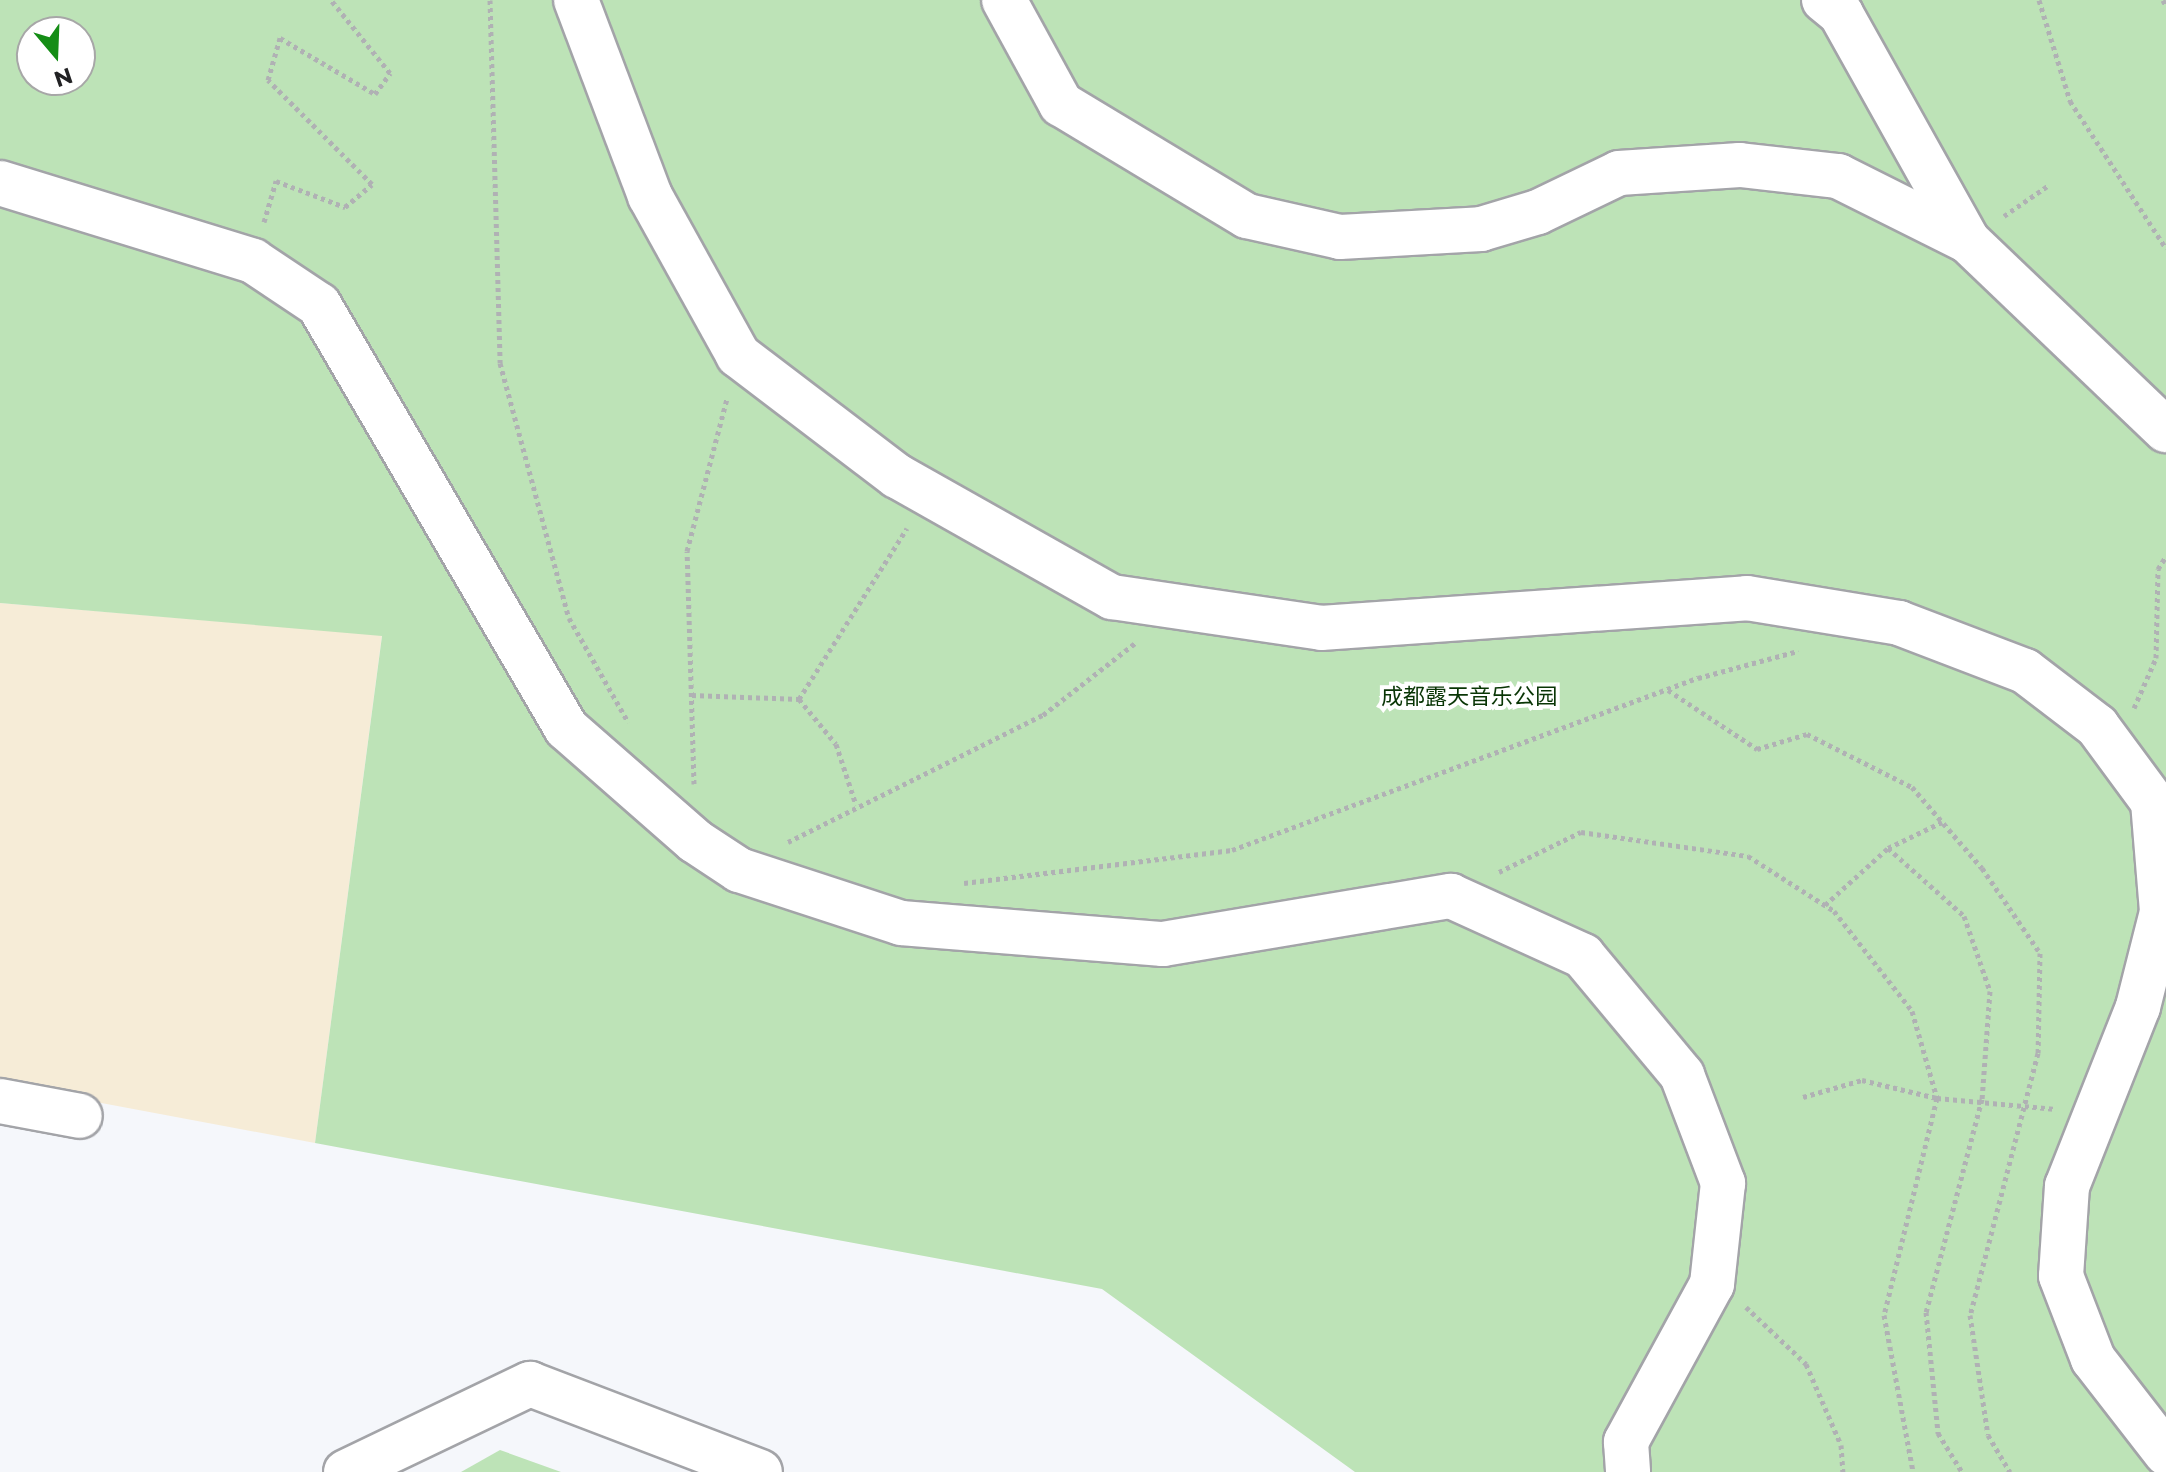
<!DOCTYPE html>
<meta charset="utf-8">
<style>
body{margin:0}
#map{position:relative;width:2166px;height:1472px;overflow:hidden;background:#f5f7fb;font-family:Montserrat,"Noto Sans SC",sans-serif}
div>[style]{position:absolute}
.commercial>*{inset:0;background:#f6ecd7}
.green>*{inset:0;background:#bde3b7}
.path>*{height:5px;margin-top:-2.5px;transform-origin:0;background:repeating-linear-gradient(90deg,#b0b1b4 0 4px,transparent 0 8px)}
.roads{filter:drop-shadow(2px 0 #a3a4a8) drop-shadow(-2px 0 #a3a4a8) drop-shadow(0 2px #a3a4a8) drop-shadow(0 -2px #a3a4a8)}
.minor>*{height:44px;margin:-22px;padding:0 22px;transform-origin:22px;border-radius:22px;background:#fff}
span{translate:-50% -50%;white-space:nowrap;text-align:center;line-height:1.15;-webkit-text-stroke:8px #fff;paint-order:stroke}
.park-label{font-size:22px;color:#093505}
.north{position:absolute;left:16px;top:16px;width:80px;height:80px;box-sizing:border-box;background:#fff;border:2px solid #a7a7a7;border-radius:50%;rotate:161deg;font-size:22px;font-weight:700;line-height:32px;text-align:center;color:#222224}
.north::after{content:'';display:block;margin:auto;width:28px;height:36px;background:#158d16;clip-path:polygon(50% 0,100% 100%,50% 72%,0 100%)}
</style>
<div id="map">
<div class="commercial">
<i style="clip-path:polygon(0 603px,382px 635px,315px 1143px,0 1084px)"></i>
</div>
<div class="green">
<i style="clip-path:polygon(evenodd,0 0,2166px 0,2166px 1472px,1355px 1472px,1102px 1289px,315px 1143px,382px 636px,0 603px,0 0,32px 32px,80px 32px,80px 80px,32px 80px,32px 32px)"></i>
<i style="clip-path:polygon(500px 1450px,561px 1472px,461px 1472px)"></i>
</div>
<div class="path">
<i style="left:490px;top:0;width:363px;rotate:88.4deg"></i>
<i style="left:500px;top:363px;width:264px;rotate:74.9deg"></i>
<i style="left:569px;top:618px;width:120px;rotate:60.4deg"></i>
<i style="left:2039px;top:0;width:106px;rotate:72.9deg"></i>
<i style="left:2070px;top:101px;width:176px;rotate:56.9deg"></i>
<i style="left:2163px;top:0;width:7px;rotate:63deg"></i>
<i style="left:2004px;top:216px;width:55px;rotate:-34.6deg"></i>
<i style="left:264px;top:222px;width:43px;rotate:-73.7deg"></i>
<i style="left:276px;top:181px;width:74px;rotate:20.6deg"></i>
<i style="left:345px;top:207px;width:35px;rotate:-40deg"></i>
<i style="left:372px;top:184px;width:147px;rotate:-135deg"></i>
<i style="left:268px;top:80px;width:44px;rotate:-74.1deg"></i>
<i style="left:280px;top:38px;width:110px;rotate:30.5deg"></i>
<i style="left:375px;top:94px;width:26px;rotate:-54deg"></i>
<i style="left:390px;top:73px;width:94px;rotate:-128.9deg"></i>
<i style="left:1668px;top:690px;width:107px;rotate:33.5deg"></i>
<i style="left:1757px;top:749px;width:52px;rotate:-16.7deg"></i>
<i style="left:1807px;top:734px;width:118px;rotate:26.8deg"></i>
<i style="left:1912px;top:787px;width:107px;rotate:49.2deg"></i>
<i style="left:1982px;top:868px;width:103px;rotate:55.7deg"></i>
<i style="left:2040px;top:953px;width:100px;rotate:91.1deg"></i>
<i style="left:2038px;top:1053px;width:271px;rotate:104.5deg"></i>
<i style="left:1970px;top:1315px;width:121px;rotate:81.5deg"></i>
<i style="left:1988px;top:1435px;width:43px;rotate:59.3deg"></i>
<i style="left:692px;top:695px;width:107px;rotate:2.1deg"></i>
<i style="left:799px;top:699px;width:58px;rotate:50.6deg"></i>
<i style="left:836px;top:744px;width:64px;rotate:71.8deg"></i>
<i style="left:799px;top:699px;width:202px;rotate:-57.7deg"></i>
<i style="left:2134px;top:708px;width:55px;rotate:-66.3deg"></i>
<i style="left:2156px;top:658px;width:89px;rotate:-88.7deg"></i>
<i style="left:2158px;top:569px;width:15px;rotate:-58deg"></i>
<i style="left:694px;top:784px;width:233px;rotate:-91.7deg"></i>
<i style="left:687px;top:551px;width:157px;rotate:-75.3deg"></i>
<i style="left:788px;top:842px;width:285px;rotate:-26.5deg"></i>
<i style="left:1043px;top:715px;width:117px;rotate:-38deg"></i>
<i style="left:1888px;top:848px;width:102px;rotate:41.8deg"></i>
<i style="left:1964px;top:916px;width:79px;rotate:70.9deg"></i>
<i style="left:1990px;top:991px;width:108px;rotate:94.2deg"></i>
<i style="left:1982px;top:1099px;width:220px;rotate:104.7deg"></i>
<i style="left:1926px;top:1312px;width:122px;rotate:84.3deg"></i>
<i style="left:1938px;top:1433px;width:46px;rotate:58.4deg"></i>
<i style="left:1499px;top:872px;width:91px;rotate:-26deg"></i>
<i style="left:1581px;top:832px;width:169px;rotate:8.2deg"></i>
<i style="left:1748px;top:856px;width:102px;rotate:32.6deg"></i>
<i style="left:1834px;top:911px;width:127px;rotate:52deg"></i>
<i style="left:1912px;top:1011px;width:91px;rotate:74deg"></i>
<i style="left:1937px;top:1098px;width:223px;rotate:103.7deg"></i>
<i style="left:1884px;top:1315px;width:160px;rotate:79.5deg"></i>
<i style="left:964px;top:883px;width:270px;rotate:-7deg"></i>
<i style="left:1232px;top:850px;width:497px;rotate:-20.3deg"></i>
<i style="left:1698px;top:678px;width:104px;rotate:-15.1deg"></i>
<i style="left:1825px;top:905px;width:85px;rotate:-42.1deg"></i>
<i style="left:1888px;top:848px;width:60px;rotate:-25.7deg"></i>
<i style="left:1803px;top:1097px;width:61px;rotate:-16.1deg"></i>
<i style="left:1862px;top:1080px;width:77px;rotate:13.5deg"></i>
<i style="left:1937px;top:1098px;width:119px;rotate:5.3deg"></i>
<i style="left:1746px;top:1307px;width:83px;rotate:43.5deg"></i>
<i style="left:1806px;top:1364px;width:88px;rotate:66.6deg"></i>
<i style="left:1841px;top:1445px;width:27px;rotate:86deg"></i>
</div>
<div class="roads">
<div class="minor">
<i style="left:576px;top:0;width:210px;rotate:69.3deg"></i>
<i style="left:650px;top:196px;width:182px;rotate:61deg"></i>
<i style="left:738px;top:355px;width:200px;rotate:37.3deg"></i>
<i style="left:897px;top:476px;width:247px;rotate:29.4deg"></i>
<i style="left:1112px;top:597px;width:211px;rotate:8.4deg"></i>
<i style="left:1321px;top:628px;width:427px;rotate:-4deg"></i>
<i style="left:1747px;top:598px;width:154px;rotate:9.3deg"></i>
<i style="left:1899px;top:623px;width:135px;rotate:20.9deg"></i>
<i style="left:2025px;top:671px;width:91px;rotate:37.4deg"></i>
<i style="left:2097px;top:726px;width:94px;rotate:53.6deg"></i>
<i style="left:2153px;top:802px;width:110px;rotate:85.3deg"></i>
<i style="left:2162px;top:912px;width:98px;rotate:104.2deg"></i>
<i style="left:2138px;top:1007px;width:193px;rotate:111.6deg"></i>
<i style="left:2067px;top:1186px;width:90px;rotate:93.8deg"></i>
<i style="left:2061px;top:1276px;width:89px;rotate:68.9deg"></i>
<i style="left:2093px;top:1359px;width:119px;rotate:52.2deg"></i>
<i style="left:1004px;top:0;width:119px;rotate:61.3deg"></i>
<i style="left:1061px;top:104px;width:217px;rotate:31.1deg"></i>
<i style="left:1247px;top:216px;width:95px;rotate:12.7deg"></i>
<i style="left:1340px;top:237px;width:141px;rotate:-3.2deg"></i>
<i style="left:1481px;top:229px;width:59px;rotate:-16.6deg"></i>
<i style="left:1538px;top:212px;width:90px;rotate:-25.7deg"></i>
<i style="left:1619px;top:173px;width:121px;rotate:-3.8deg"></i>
<i style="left:1740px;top:165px;width:99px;rotate:6.4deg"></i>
<i style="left:1838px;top:176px;width:145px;rotate:26.6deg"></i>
<i style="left:1968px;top:241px;width:274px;rotate:43.7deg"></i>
<i style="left:1824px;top:0;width:22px;rotate:39deg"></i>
<i style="left:1841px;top:14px;width:260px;rotate:60.8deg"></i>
<i style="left:0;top:183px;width:265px;rotate:17.1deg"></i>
<i style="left:253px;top:261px;width:79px;rotate:33.7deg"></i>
<i style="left:319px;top:305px;width:490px;rotate:59.7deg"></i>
<i style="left:566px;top:728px;width:171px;rotate:41.2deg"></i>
<i style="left:695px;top:841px;width:53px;rotate:33.4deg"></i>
<i style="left:739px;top:870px;width:170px;rotate:18.1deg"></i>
<i style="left:901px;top:923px;width:263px;rotate:4.6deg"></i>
<i style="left:1163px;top:944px;width:292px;rotate:-9.5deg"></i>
<i style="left:1451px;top:896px;width:145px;rotate:24.4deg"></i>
<i style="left:1583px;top:956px;width:155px;rotate:50.2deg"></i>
<i style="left:1682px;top:1075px;width:116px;rotate:69.2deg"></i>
<i style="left:1723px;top:1183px;width:102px;rotate:96.2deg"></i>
<i style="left:1712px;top:1284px;width:180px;rotate:118.6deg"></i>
<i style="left:1626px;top:1442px;width:30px;rotate:86deg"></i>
<i style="left:0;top:1101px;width:81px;rotate:10.6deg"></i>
<i style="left:346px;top:1472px;width:204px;rotate:-25.6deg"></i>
<i style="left:530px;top:1384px;width:246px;rotate:20.9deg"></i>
</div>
</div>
<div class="park-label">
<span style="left:1469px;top:697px">成都露天音乐公园</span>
</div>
<div class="north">N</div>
</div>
